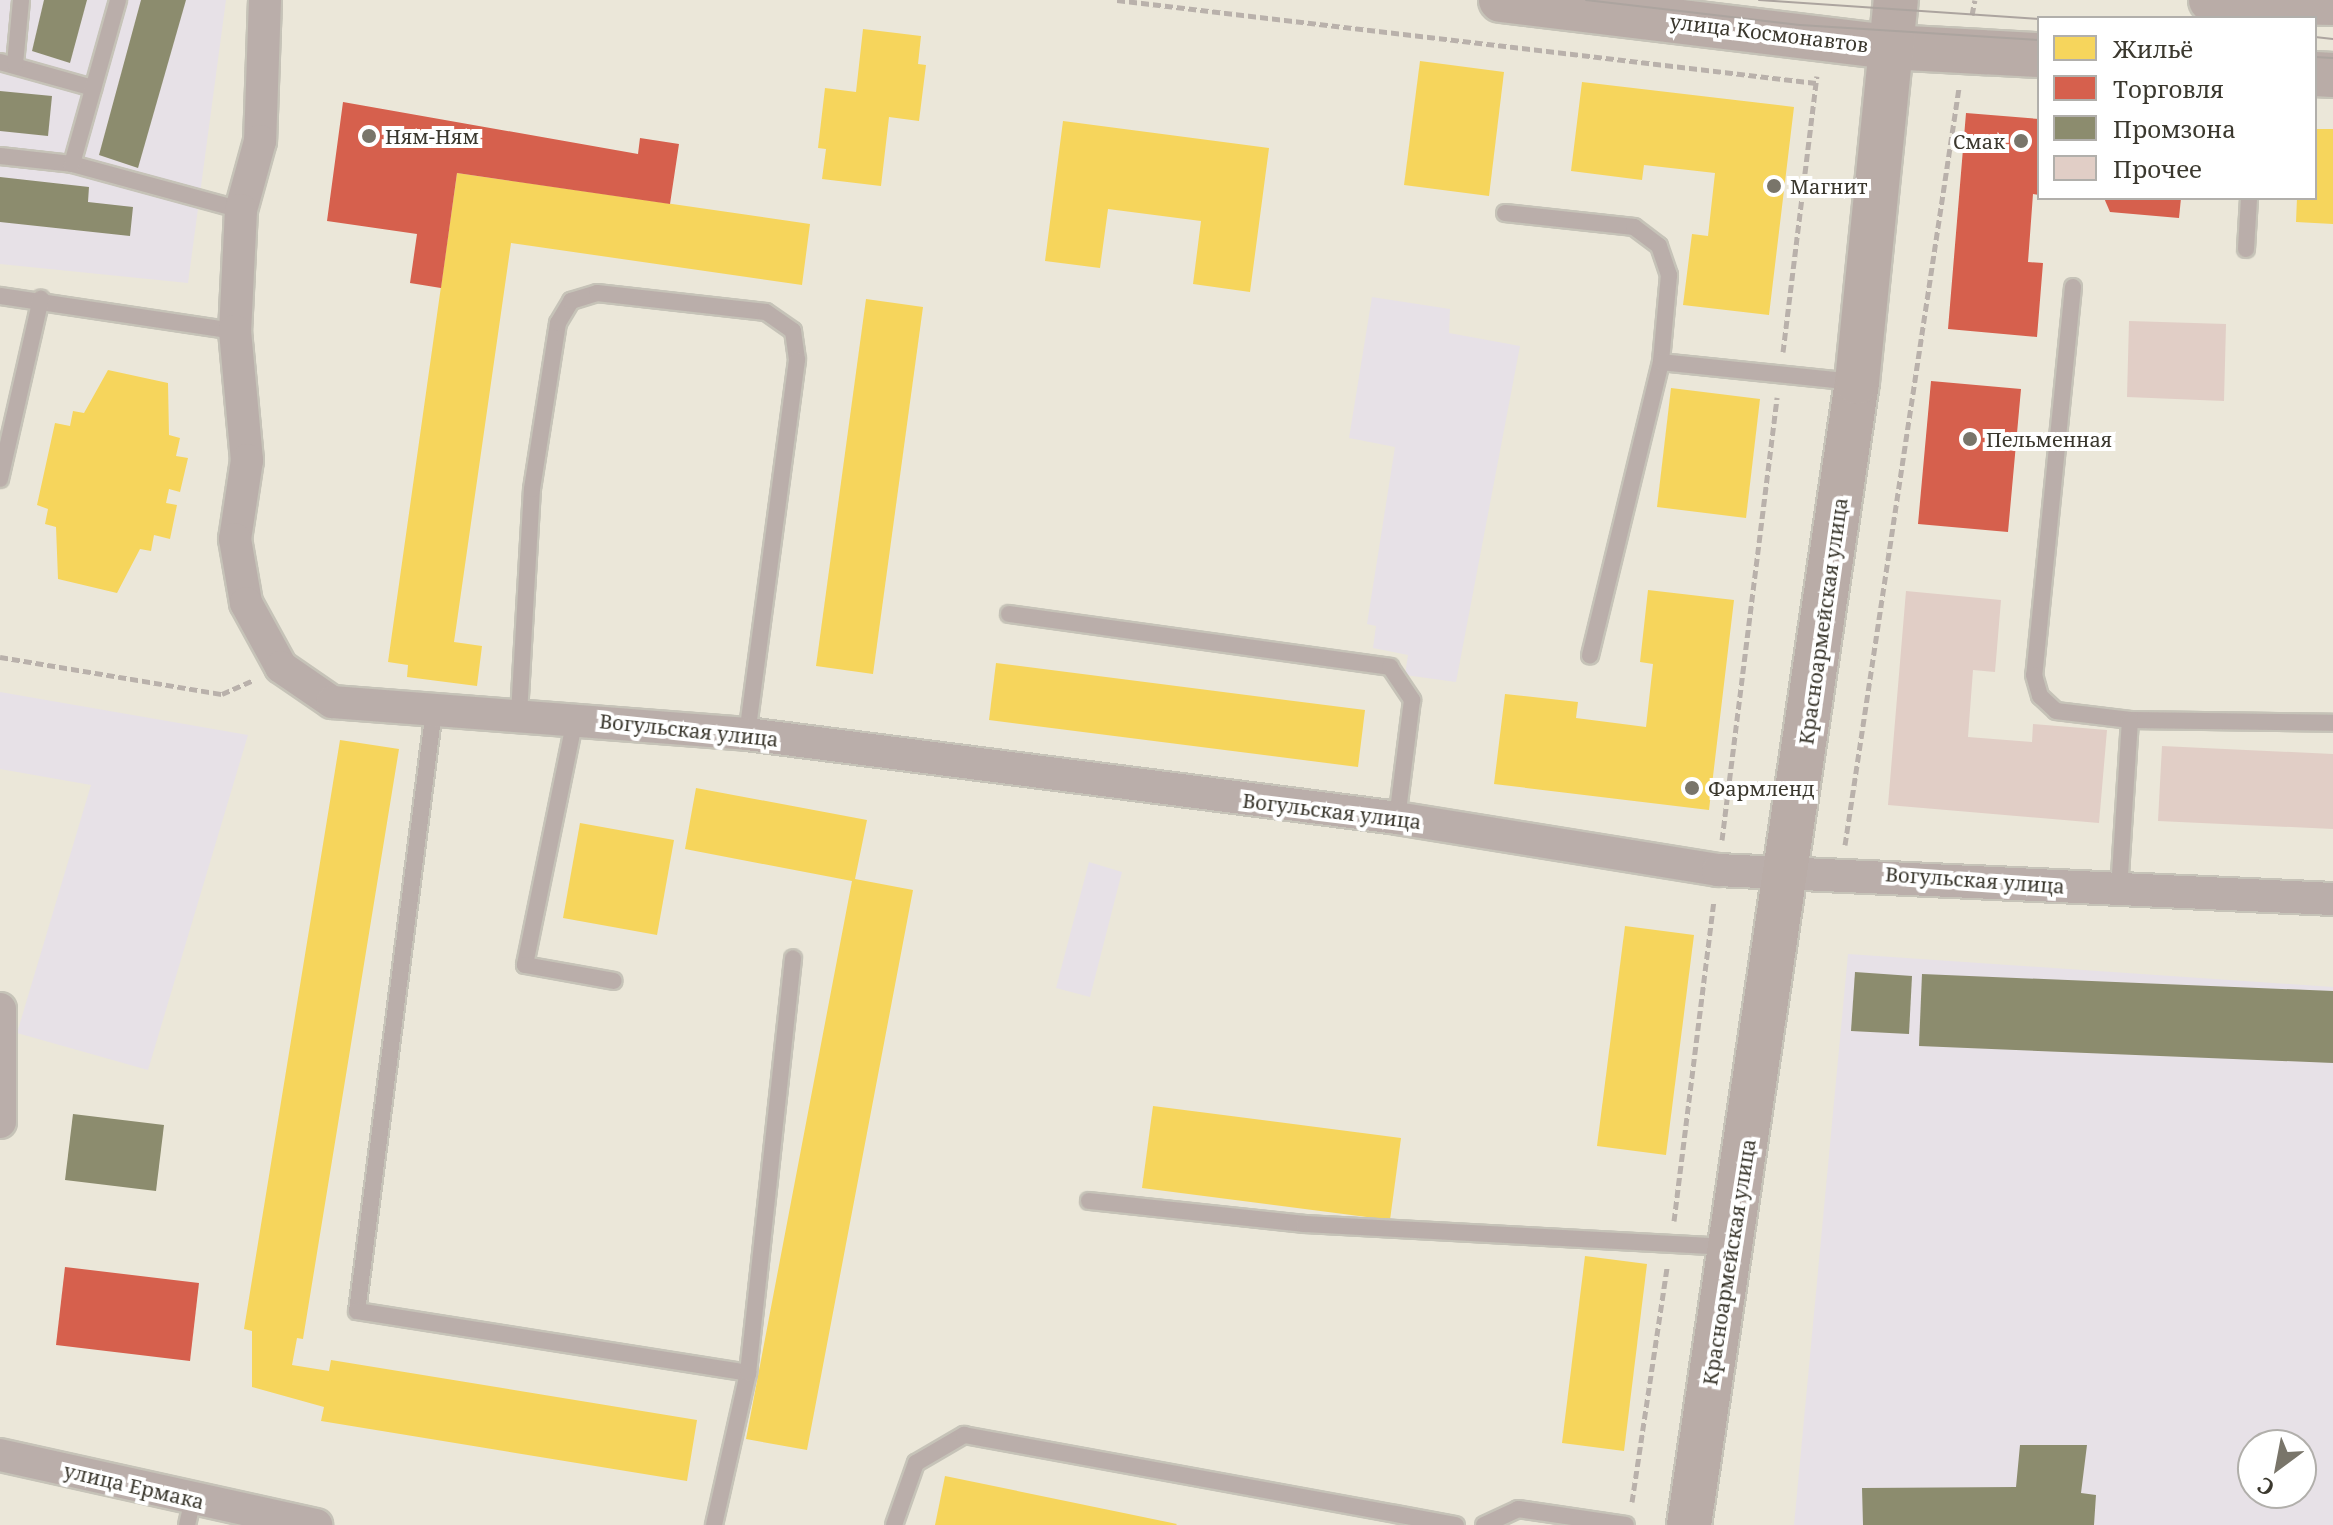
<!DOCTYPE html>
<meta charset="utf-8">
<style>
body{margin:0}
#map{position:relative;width:2333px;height:1525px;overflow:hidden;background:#ebe7d9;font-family:"Noto Serif",serif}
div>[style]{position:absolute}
.industrial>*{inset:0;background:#e7e1e7}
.homes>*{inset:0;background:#f6d55c}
.shops>*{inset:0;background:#d6604d}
.industry>*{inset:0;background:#8c8c6e}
.building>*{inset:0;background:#e1cec6}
.path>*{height:5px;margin-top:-2.5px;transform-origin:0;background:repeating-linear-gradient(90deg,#b9b1ab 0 8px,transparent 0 12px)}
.roads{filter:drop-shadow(2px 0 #c6c3b8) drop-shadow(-2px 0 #c6c3b8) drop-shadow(0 2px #c6c3b8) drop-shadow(0 -2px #c6c3b8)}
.lane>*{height:16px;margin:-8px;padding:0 8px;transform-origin:8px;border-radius:8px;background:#baaeaa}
.street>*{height:32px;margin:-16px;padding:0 16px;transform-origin:16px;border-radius:16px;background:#baaeaa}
.secondary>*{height:44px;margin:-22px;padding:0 22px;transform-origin:22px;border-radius:22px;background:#b9aca7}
.tram>*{height:2px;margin:-1px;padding:0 1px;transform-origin:1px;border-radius:1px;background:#aca49f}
.dots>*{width:22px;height:22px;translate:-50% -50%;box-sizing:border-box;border:4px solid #fff;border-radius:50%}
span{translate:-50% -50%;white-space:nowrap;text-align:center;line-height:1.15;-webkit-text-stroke:8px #fff;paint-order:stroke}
.street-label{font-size:20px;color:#3b382e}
.poi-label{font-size:20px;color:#3b382e}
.left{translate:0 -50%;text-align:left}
.right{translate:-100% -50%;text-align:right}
.legend{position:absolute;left:2037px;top:16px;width:280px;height:184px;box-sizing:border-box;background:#fff;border:2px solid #b1afab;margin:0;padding:10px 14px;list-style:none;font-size:24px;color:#3b382e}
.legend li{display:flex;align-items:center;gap:16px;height:40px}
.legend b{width:40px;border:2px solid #b1afab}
.north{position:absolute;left:2237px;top:1429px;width:80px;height:80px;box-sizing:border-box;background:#fff;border:2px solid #b1afab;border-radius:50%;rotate:212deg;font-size:22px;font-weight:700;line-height:32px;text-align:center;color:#3b382e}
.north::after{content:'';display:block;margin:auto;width:28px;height:36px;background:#79756a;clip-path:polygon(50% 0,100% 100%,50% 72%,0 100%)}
</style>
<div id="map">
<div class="industrial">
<i style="clip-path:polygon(0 0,226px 0,188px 283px,0 264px)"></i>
<i style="clip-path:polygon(1372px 297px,1450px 309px,1449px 333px,1520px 346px,1456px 682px,1405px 675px,1408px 655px,1373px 648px,1376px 626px,1367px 624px,1395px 447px,1349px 438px)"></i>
<i style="clip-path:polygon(0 692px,248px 735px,148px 1070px,17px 1033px,91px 785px,0 769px)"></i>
<i style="clip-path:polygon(1089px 862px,1122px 872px,1090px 997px,1056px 988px)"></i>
<i style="clip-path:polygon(evenodd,1848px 954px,2333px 987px,2333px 1525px,1794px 1525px,1848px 954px,2253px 1445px,2301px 1445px,2301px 1493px,2253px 1493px,2253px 1445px)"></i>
</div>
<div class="homes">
<i style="clip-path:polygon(863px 29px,921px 36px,918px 64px,926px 65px,919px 121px,889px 117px,881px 186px,822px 179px,826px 149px,818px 148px,825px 88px,856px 92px)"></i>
<i style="clip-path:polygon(1420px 61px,1504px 72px,1489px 196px,1404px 185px)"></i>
<i style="clip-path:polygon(1582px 82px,1794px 107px,1769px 315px,1683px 305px,1692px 234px,1708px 236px,1715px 173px,1644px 165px,1642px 180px,1571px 171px)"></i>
<i style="clip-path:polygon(1063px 121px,1269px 148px,1250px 292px,1193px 284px,1201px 221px,1108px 209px,1100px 268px,1045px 261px)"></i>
<i style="clip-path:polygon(2315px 129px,2333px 129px,2333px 224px,2296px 222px,2297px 198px,2315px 198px)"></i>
<i style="clip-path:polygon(457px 173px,810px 224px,802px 285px,511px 243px,454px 642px,482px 646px,477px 686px,407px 677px,408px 665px,388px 662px)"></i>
<i style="clip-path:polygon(866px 299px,923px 307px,873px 674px,816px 666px)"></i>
<i style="clip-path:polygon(108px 370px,168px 383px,169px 435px,180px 438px,176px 456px,188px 458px,180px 492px,169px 489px,166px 503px,177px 505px,170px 539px,154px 535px,151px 551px,140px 549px,117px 593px,58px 579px,56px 527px,45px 524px,48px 509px,37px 505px,55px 423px,70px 426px,73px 411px,84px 413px)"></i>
<i style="clip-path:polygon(1671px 388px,1760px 399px,1746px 518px,1657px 507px)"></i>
<i style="clip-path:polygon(1648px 590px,1734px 600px,1709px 810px,1494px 784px,1505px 694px,1578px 702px,1576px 718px,1646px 727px,1653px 664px,1640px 662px)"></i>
<i style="clip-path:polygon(996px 663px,1365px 710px,1358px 767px,989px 720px)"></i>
<i style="clip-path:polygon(340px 740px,399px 749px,303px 1339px,297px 1338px,292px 1365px,329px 1371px,331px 1360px,697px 1420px,687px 1481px,321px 1421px,324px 1407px,252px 1387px,252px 1331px,244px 1329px)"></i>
<i style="clip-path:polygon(696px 788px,867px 820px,855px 879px,913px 890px,807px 1450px,746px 1439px,852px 881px,685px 849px)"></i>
<i style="clip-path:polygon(580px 823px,674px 840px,657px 935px,563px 918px)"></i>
<i style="clip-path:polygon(1625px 926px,1694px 935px,1666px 1155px,1597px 1146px)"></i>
<i style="clip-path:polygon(1153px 1106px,1401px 1138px,1390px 1220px,1142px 1188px)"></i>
<i style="clip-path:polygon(1585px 1256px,1647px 1264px,1624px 1451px,1562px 1443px)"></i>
<i style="clip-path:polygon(945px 1476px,1177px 1524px,1176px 1525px,935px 1525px)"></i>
</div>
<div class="shops">
<i style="clip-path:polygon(343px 102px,638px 154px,640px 138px,679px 144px,670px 204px,457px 173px,441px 288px,410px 283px,417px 234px,327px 221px)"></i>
<i style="clip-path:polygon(1966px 113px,2039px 119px,2039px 195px,2033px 194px,2028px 262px,2043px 263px,2037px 337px,1948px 329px)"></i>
<i style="clip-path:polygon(2104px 198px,2181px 198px,2179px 218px,2110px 212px)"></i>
<i style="clip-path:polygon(1931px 381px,2021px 389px,2008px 532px,1918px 524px)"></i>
<i style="clip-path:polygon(65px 1267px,199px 1283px,190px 1361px,56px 1345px)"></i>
</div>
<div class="industry">
<i style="clip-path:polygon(44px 0,87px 0,70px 63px,32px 51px)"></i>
<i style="clip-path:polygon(141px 0,186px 0,138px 168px,99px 155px)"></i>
<i style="clip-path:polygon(0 91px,52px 96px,48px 136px,0 131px)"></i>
<i style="clip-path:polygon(0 177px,89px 187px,88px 202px,133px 207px,130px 236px,0 222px)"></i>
<i style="clip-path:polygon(1855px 972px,1912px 976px,1909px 1034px,1851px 1031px)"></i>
<i style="clip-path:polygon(1922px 974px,2333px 991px,2333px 1063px,1919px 1046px)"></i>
<i style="clip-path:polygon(73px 1114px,164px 1125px,156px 1191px,65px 1180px)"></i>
<i style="clip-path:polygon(2020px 1445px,2087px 1445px,2081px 1493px,2096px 1495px,2094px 1525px,1863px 1525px,1862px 1488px,2016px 1487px)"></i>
</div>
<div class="building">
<i style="clip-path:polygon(2129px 321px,2226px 324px,2224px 401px,2127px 397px)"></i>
<i style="clip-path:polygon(1906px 591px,2001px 600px,1995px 672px,1973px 670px,1968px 737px,2032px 742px,2033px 724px,2107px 730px,2099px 823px,1888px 805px)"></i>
<i style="clip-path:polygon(2162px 746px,2333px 754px,2333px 829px,2158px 821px)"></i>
</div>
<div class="path">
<i style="left:1117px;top:0;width:704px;rotate:6.77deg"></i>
<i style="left:1972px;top:15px;width:15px;rotate:-79deg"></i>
<i style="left:1783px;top:352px;width:278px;rotate:-83deg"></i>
<i style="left:0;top:657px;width:225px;rotate:9.5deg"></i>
<i style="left:222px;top:694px;width:34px;rotate:-24deg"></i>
<i style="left:1722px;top:840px;width:446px;rotate:-82.9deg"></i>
<i style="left:1845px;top:845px;width:766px;rotate:-81.44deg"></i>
<i style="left:1674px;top:1221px;width:321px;rotate:-82.9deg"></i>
<i style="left:1632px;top:1502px;width:238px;rotate:-81.5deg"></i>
</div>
<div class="roads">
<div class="lane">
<i style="left:0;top:62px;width:97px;rotate:15.6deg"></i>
<i style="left:15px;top:64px;width:64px;rotate:-84.6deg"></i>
<i style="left:0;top:156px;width:72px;rotate:6.3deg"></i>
<i style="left:72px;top:164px;width:175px;rotate:15.2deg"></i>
<i style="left:72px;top:164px;width:170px;rotate:-74.3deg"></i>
<i style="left:1505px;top:213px;width:130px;rotate:6.2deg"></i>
<i style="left:1634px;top:227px;width:31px;rotate:37deg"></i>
<i style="left:1659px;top:246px;width:31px;rotate:71deg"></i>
<i style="left:1669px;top:275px;width:87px;rotate:95.3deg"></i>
<i style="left:1661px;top:362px;width:302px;rotate:103.6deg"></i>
<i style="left:2246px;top:249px;width:51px;rotate:-86.6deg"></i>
<i style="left:2073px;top:287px;width:390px;rotate:95.7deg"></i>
<i style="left:2034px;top:675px;width:22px;rotate:74deg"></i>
<i style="left:2040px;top:696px;width:22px;rotate:43deg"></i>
<i style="left:2056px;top:711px;width:75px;rotate:6.9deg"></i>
<i style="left:2130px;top:720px;width:203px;rotate:0.8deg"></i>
<i style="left:0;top:296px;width:238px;rotate:8.5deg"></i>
<i style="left:1661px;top:362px;width:196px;rotate:5.9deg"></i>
<i style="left:0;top:479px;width:185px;rotate:-77.2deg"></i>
<i style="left:1009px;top:614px;width:385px;rotate:7.9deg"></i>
<i style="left:1390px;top:667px;width:40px;rotate:56deg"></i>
<i style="left:1412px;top:700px;width:119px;rotate:97.2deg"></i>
<i style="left:434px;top:710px;width:606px;rotate:97.3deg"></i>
<i style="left:357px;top:1311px;width:396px;rotate:9deg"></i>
<i style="left:519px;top:714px;width:225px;rotate:-86.7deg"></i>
<i style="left:532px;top:489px;width:168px;rotate:-81.1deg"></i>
<i style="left:558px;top:323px;width:26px;rotate:-59deg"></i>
<i style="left:571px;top:301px;width:27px;rotate:-17deg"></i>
<i style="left:597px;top:293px;width:170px;rotate:6.4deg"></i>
<i style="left:766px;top:312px;width:33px;rotate:35deg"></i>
<i style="left:793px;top:331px;width:29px;rotate:82deg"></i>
<i style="left:797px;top:360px;width:377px;rotate:97.6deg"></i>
<i style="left:575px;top:719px;width:251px;rotate:101.5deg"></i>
<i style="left:525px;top:965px;width:90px;rotate:10.2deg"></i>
<i style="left:2119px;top:890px;width:170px;rotate:-86.3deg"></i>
<i style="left:1089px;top:1201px;width:216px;rotate:6.1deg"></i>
<i style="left:1304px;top:1224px;width:426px;rotate:3.1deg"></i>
<i style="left:187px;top:1525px;width:27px;rotate:-77deg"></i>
<i style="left:714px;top:1525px;width:156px;rotate:-77.4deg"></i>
<i style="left:748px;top:1373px;width:417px;rotate:-83.8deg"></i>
<i style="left:894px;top:1525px;width:66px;rotate:-70.5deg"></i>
<i style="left:916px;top:1463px;width:56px;rotate:-30.3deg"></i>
<i style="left:964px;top:1435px;width:500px;rotate:10.37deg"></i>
<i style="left:1484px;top:1525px;width:38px;rotate:-25deg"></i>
<i style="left:1518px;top:1509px;width:109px;rotate:8.4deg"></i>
</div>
<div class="street">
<i style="left:265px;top:0;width:141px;rotate:92deg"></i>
<i style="left:260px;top:141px;width:72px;rotate:105.4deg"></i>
<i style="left:241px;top:210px;width:121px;rotate:92.8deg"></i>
<i style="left:235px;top:331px;width:130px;rotate:84.7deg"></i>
<i style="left:247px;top:460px;width:80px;rotate:98.6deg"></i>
<i style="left:235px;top:539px;width:65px;rotate:80.2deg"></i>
<i style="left:246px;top:603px;width:73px;rotate:61.3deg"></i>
<i style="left:281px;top:667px;width:62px;rotate:34.5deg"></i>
<i style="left:332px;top:702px;width:416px;rotate:4.4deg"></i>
<i style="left:747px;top:734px;width:655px;rotate:7.36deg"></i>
<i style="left:1397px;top:818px;width:325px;rotate:9.2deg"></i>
<i style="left:1718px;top:870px;width:616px;rotate:2.7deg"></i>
<i style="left:0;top:1009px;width:113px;rotate:90deg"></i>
<i style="left:0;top:1455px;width:324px;rotate:12.5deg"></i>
</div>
<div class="secondary">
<i style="left:1501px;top:0;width:391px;rotate:6.9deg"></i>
<i style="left:1889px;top:47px;width:150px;rotate:3.1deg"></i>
<i style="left:2211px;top:0;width:122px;rotate:1.4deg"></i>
<i style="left:2315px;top:74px;width:18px;rotate:3deg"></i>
<i style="left:1689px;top:1525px;width:1155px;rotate:-81.64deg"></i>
<i style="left:1857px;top:382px;width:384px;rotate:-84.2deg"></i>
</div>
</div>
<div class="tram">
<i style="left:1586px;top:0;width:215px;rotate:6.7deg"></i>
<i style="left:1800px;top:25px;width:239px;rotate:3.6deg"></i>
<i style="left:1759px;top:0;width:281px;rotate:3.9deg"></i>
<i style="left:2315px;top:37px;width:18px;rotate:6deg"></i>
<i style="left:2315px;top:57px;width:18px;rotate:3deg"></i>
</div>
<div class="dots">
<i style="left:369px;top:136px;background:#79756a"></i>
<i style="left:2021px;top:141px;background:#79756a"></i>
<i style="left:1774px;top:186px;background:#79756a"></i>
<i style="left:1970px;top:439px;background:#79756a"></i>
<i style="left:1692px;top:788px;background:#79756a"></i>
</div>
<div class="street-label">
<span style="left:1769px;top:33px;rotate:7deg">улица Космонавтов</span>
<span style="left:1823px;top:621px;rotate:-82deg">Красноармейская улица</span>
<span style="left:689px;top:730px;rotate:6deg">Вогульская улица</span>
<span style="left:1332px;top:811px;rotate:7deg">Вогульская улица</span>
<span style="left:1975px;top:880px;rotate:4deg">Вогульская улица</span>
<span style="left:1729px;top:1262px;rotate:-81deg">Красноармейская улица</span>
<span style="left:134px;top:1486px;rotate:13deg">улица Ермака</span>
</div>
<div class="poi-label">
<span class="left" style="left:385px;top:136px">Ням-Ням</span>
<span class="right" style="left:2005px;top:141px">Смак</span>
<span class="left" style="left:1790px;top:186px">Магнит</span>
<span class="left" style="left:1986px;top:439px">Пельменная</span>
<span class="left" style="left:1708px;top:788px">Фармленд</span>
</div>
<ul class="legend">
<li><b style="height:22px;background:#f6d55c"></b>Жильё</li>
<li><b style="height:22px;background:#d6604d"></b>Торговля</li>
<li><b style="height:22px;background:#8c8c6e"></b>Промзона</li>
<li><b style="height:22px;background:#e1cec6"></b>Прочее</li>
</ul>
<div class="north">С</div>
</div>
